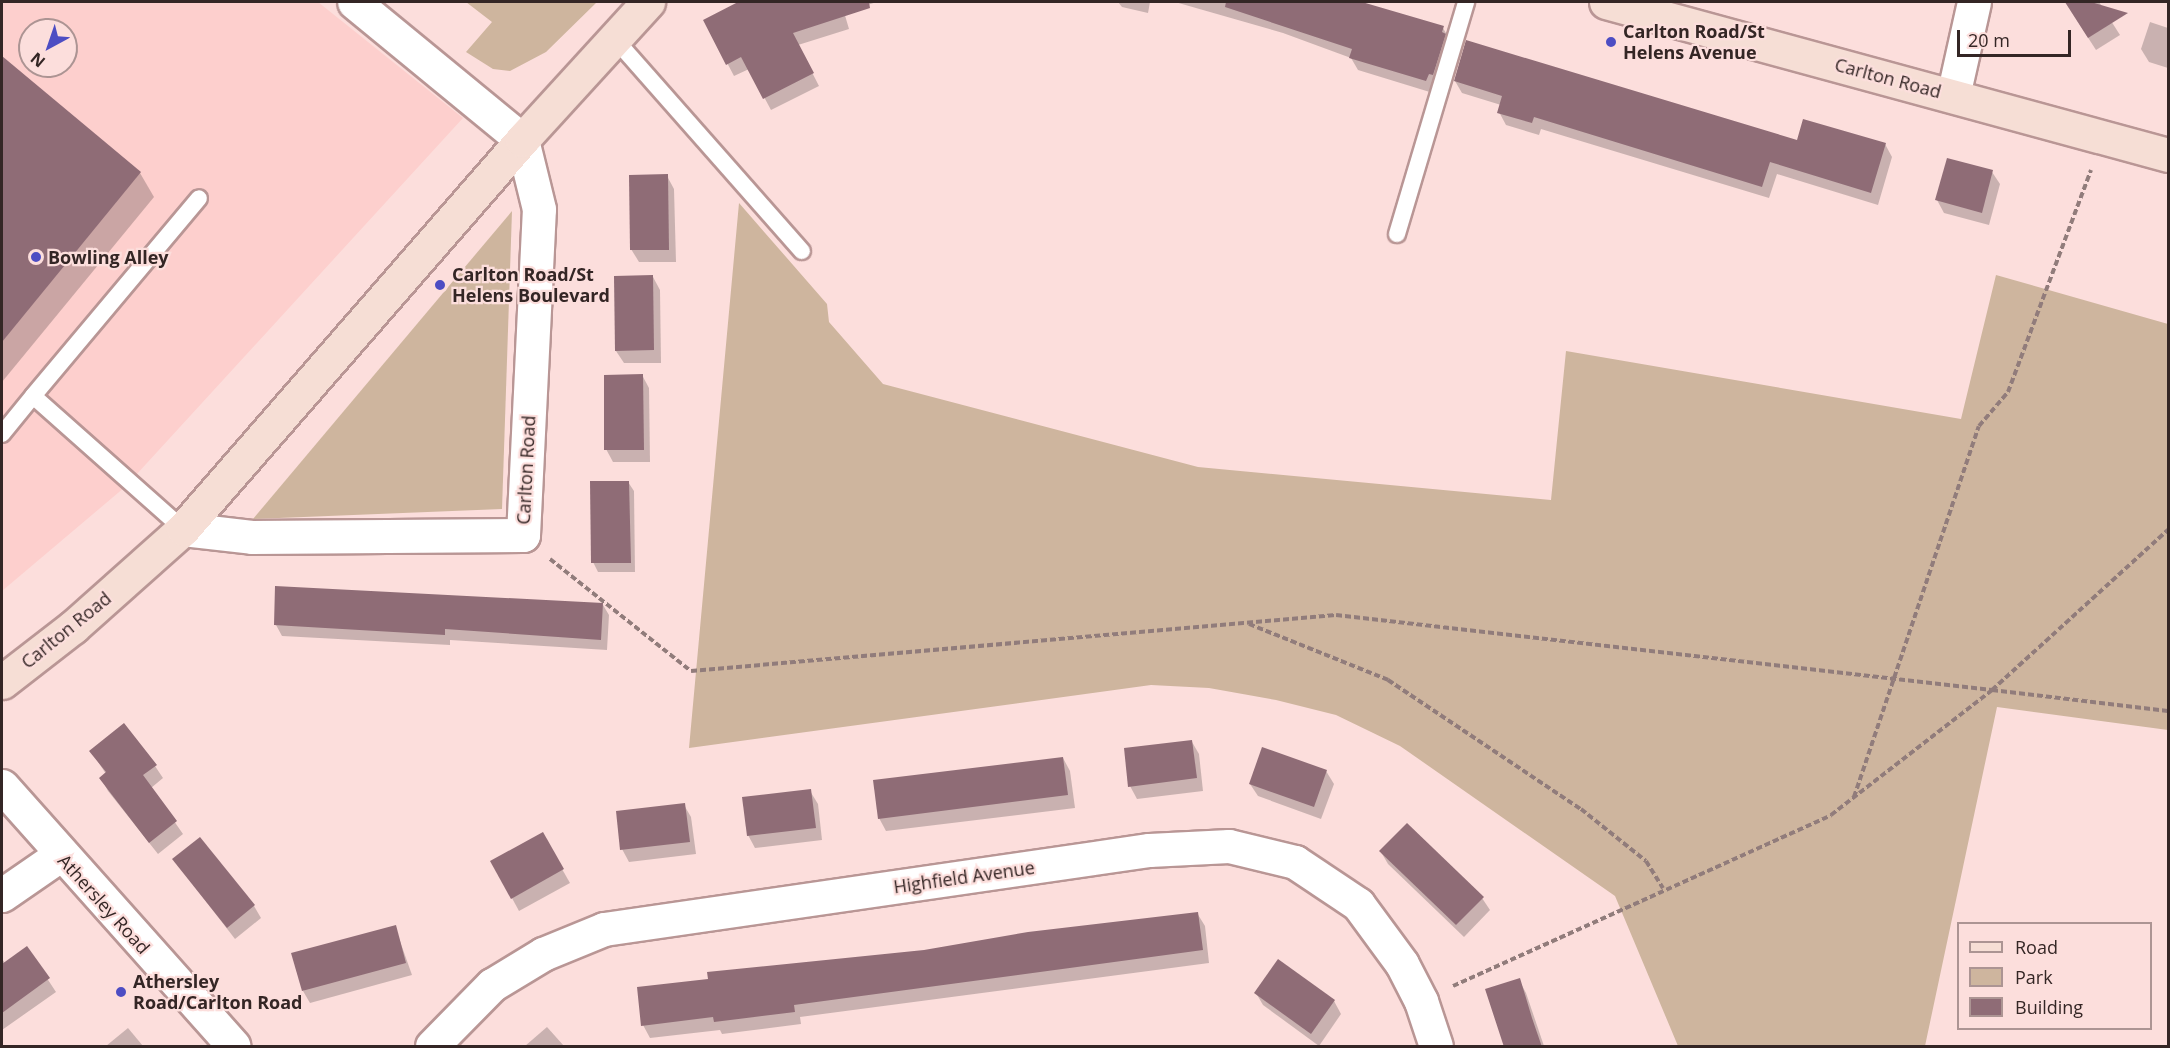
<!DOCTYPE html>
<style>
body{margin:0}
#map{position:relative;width:2170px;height:1048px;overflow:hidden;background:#fcdedc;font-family:"Open Sans",sans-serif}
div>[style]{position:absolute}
.built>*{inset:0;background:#fdcfcd}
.green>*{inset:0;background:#ceb59e}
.shadow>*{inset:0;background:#0003}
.building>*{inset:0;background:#8f6c76}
.path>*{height:4px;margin-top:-2px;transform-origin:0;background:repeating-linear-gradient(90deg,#917c7b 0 6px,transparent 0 9px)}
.roads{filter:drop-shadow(2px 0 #b99695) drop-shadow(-2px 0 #b99695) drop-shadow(0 2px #b99695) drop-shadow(0 -2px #b99695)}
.service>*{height:16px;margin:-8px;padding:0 8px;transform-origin:8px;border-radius:8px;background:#fff}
.minor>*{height:33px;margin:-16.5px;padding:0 16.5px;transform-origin:16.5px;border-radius:16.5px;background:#fff}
.secondary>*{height:33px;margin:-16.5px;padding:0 16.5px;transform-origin:16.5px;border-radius:16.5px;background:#f6ded5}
.dots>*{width:16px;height:16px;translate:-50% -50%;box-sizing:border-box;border:3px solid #fcdedc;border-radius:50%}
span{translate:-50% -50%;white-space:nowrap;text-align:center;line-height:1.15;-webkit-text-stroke:4.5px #fcdedc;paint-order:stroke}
.poi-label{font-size:18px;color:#342625;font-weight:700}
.left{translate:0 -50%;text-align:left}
.street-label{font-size:18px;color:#342625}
.frame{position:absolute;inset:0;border:3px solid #342625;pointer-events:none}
.legend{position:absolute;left:1957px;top:922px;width:195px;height:108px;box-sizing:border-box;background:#fcdedc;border:2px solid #ac9493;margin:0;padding:8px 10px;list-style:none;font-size:18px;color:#342625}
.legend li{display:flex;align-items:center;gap:12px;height:30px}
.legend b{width:30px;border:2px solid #ac9493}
.north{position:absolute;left:18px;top:18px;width:60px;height:60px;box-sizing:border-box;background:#fcdedc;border:2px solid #ac9493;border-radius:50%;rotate:220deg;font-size:16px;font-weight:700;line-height:24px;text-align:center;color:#342625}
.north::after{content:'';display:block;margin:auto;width:21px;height:27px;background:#4d4dc3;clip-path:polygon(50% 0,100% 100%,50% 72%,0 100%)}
.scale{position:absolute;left:1957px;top:30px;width:114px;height:27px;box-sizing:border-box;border:3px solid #342625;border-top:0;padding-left:8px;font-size:18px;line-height:21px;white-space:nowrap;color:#342625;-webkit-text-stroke:4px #fcdedc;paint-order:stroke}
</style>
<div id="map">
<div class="built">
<i style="clip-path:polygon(evenodd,2px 2px,318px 2px,463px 118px,125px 487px,2px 591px,2px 2px,30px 30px,66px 30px,66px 66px,30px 66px,30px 30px)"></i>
</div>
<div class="green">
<i style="clip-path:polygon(466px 2px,597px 2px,546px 52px,510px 71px,493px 69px,466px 52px,492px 22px)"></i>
<i style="clip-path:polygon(739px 203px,827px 304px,829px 322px,883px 384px,1198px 467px,1551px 500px,1566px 351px,1961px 419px,1996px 275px,2168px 324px,2168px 730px,1997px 707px,1925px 1046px,1678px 1046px,1615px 896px,1400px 746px,1336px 715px,1276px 700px,1209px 688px,1151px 685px,689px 748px)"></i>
<i style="clip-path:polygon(512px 211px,502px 509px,253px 519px)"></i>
</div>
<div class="shadow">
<i style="clip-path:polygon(742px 2px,877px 2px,844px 12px,849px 29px,798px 45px,819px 86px,771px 110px,749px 69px,734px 76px,705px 21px)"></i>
<i style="clip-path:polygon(1118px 2px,1150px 2px,1148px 13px,1122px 7px)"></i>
<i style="clip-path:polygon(1175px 2px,1359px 2px,1443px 28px,1450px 40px,1433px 93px,1358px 70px,1351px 58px,1283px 33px)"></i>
<i style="clip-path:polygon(2065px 2px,2099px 2px,2120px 35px,2096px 50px)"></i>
<i style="clip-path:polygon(2150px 22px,2168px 28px,2168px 68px,2149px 62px,2141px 49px)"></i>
<i style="clip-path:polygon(2px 59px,140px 173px,154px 197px,2px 382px)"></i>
<i style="clip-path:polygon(1455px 81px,1798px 141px,1885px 144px,1892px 157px,1878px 205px,1777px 174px,1769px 198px,1541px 129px,1539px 135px,1506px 125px,1499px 112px,1501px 105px,1462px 93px)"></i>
<i style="clip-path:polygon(1992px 172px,2000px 184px,1989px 225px,1944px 213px,1937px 200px)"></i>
<i style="clip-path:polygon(667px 176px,674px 189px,676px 262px,639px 262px,631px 249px)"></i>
<i style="clip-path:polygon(653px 277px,660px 290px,661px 363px,624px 363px,616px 351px)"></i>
<i style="clip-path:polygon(642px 375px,649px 388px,650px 462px,613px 462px,606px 449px)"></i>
<i style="clip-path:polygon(628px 482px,634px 491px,635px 572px,598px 572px,593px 562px)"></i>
<i style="clip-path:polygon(603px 605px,609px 615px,607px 650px,450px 640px,450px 645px,282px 636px,276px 625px)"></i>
<i style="clip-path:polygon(1192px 742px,1199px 754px,1203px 791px,1137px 799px,1130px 786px)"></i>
<i style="clip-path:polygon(91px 751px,155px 766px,163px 778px,151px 788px,183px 834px,158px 854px,108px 791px,101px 778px,106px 774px)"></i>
<i style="clip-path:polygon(1063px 758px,1070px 771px,1075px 808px,886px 831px,879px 818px)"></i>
<i style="clip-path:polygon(1326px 771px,1334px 784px,1321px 819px,1258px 796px,1250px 784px)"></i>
<i style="clip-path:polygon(810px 791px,818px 804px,822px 840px,755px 848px,748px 835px)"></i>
<i style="clip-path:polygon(684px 805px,691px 817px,696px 854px,629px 862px,622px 849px)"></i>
<i style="clip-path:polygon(542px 834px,570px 883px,519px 911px,492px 861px)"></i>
<i style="clip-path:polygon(1381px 852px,1482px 898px,1490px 910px,1464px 937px,1388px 864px)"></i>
<i style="clip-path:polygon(174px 860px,254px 906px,261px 918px,235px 939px)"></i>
<i style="clip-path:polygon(1197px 913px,1205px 926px,1209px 963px,800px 1017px,801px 1024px,722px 1034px,720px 1030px,650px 1038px,643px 1025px)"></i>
<i style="clip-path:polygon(395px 927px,412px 975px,310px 1003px,303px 991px)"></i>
<i style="clip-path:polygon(27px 948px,56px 992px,2px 1030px,2px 959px,5px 963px)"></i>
<i style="clip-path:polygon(1278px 961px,1334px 1001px,1341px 1014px,1319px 1046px,1263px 1005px,1256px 993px)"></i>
<i style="clip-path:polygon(1519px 980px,1526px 993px,1544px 1046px,1506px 1046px)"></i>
<i style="clip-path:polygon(547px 1027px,564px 1046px,525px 1046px)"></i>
<i style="clip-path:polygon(128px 1028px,143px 1046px,106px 1046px)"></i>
</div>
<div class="building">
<i style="clip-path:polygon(738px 2px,869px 2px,870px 8px,793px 33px,814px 73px,763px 99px,741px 57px,726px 65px,703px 20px)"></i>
<i style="clip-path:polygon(1226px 2px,1362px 2px,1444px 26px,1442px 32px,1446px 34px,1433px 75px,1429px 74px,1426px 81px,1349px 58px,1352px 49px,1225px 7px)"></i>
<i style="clip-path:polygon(2065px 2px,2091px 2px,2128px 13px,2088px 38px)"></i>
<i style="clip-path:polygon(1466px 40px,1797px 140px,1803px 119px,1886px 143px,1871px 193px,1770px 162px,1762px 187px,1534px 117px,1532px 123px,1497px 113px,1502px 96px,1454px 81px)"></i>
<i style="clip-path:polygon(2px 56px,141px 172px,2px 342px)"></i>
<i style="clip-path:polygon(1947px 158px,1993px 170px,1982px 213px,1935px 200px)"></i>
<i style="clip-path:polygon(668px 174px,669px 250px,630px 250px,629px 175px)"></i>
<i style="clip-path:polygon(653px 275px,654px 350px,615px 351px,614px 276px)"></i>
<i style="clip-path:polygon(643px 374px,644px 450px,604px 450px,604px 375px)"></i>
<i style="clip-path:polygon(590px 481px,629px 481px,631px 563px,591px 563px)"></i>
<i style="clip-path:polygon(275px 586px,603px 603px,601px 640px,445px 629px,445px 635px,274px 625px)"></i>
<i style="clip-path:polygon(124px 723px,157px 765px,143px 775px,177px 821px,149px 843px,99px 778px,106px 772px,89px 751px)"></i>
<i style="clip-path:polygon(1192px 740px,1197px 778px,1128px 787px,1124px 748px)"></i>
<i style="clip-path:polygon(1262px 747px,1327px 770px,1314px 807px,1249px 784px)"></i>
<i style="clip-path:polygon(1063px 757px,1068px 795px,878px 819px,873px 780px)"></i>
<i style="clip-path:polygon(811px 789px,816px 828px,747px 836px,742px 797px)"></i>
<i style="clip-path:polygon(685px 803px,690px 842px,620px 850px,616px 811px)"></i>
<i style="clip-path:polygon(1407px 823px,1484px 897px,1456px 925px,1379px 851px)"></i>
<i style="clip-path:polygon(543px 832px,564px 869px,511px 899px,490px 861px)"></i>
<i style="clip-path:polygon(200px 837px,255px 905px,227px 928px,172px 859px)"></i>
<i style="clip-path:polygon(1198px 912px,1203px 950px,794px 1005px,795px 1012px,714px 1022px,713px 1017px,641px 1026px,637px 987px,708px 979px,707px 972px,924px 950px,1028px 932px)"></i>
<i style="clip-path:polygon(396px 925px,406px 963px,302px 991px,291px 953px)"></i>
<i style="clip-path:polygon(27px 946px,50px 978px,2px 1013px,2px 964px)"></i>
<i style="clip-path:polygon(1278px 959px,1335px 1000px,1311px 1034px,1254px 993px)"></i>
<i style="clip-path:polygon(1520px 978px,1532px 1018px,1542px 1047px,1504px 1047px,1485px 989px)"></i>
</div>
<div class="path">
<i style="left:550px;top:559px;width:180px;rotate:38.5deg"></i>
<i style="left:691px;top:671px;width:647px;rotate:-4.96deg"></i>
<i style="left:1336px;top:615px;width:660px;rotate:6.52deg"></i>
<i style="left:1992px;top:690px;width:238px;rotate:-42.3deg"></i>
<i style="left:1249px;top:624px;width:150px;rotate:21.9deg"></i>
<i style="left:1388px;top:680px;width:232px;rotate:33.8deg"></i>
<i style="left:1581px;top:809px;width:83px;rotate:38.7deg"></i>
<i style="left:1646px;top:861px;width:32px;rotate:58deg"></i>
<i style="left:1854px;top:797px;width:391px;rotate:-71.4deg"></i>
<i style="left:1979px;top:426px;width:45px;rotate:-49.5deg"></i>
<i style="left:2008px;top:392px;width:237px;rotate:-69.5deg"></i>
<i style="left:1453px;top:986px;width:415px;rotate:-24.3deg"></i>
<i style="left:1831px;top:815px;width:204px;rotate:-37.8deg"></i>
<i style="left:1992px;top:690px;width:177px;rotate:6.8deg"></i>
</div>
<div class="roads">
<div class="service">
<i style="left:614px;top:38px;width:284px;rotate:48.6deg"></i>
<i style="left:1397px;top:234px;width:242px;rotate:-73.4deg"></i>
<i style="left:2px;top:434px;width:49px;rotate:-50.8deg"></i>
<i style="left:183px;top:529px;width:200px;rotate:-138.4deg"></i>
<i style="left:33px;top:396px;width:258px;rotate:-50deg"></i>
</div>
<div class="minor">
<i style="left:1953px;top:96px;width:96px;rotate:-77.4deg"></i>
<i style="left:183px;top:529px;width:69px;rotate:6.6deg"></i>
<i style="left:252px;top:537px;width:271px;rotate:-0.4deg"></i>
<i style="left:523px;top:535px;width:326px;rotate:-87.2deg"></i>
<i style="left:539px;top:209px;width:71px;rotate:-103.8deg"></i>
<i style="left:522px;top:140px;width:217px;rotate:-140.6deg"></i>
<i style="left:2px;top:786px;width:348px;rotate:48.3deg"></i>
<i style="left:2px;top:895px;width:70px;rotate:-34.6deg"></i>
<i style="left:432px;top:1046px;width:86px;rotate:-45.5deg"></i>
<i style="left:492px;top:985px;width:60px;rotate:-31.3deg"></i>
<i style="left:543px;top:954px;width:66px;rotate:-22.3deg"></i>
<i style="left:604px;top:929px;width:551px;rotate:-8.25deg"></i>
<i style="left:1149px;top:850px;width:80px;rotate:-2.9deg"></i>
<i style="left:1229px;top:846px;width:68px;rotate:13.6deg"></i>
<i style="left:1295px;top:862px;width:76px;rotate:33.7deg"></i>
<i style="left:1358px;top:904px;width:74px;rotate:53.7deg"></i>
<i style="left:1402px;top:964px;width:42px;rotate:62.8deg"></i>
<i style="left:1421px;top:1001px;width:47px;rotate:71.6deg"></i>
</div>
<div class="secondary">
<i style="left:1606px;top:2px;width:582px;rotate:15.23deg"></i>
<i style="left:2px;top:682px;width:90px;rotate:-37.8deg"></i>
<i style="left:73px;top:627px;width:147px;rotate:-41.7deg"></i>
<i style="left:183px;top:529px;width:516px;rotate:-48.93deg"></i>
<i style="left:522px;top:140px;width:187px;rotate:-47.6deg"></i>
</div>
</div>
<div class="dots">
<i style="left:1611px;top:42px;background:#4d4dc3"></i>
<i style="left:36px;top:257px;background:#4d4dc3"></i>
<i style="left:440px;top:285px;background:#4d4dc3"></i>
<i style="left:121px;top:992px;background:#4d4dc3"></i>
</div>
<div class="poi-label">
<span class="left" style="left:1623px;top:42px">Carlton Road/St<br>Helens Avenue</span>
<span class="left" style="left:48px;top:257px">Bowling Alley</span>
<span class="left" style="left:452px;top:285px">Carlton Road/St<br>Helens Boulevard</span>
<span class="left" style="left:133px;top:992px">Athersley<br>Road/Carlton Road</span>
</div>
<div class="street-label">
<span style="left:1888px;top:78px;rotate:15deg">Carlton Road</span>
<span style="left:526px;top:470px;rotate:-87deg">Carlton Road</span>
<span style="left:66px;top:630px;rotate:-39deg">Carlton Road</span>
<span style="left:964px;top:877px;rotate:-8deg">Highfield Avenue</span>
<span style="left:104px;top:904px;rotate:48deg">Athersley Road</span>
</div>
<div class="frame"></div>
<ul class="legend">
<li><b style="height:8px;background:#f6ded5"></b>Road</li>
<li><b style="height:16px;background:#ceb59e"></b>Park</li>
<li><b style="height:16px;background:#8f6c76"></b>Building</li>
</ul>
<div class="north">N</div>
<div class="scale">20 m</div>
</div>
